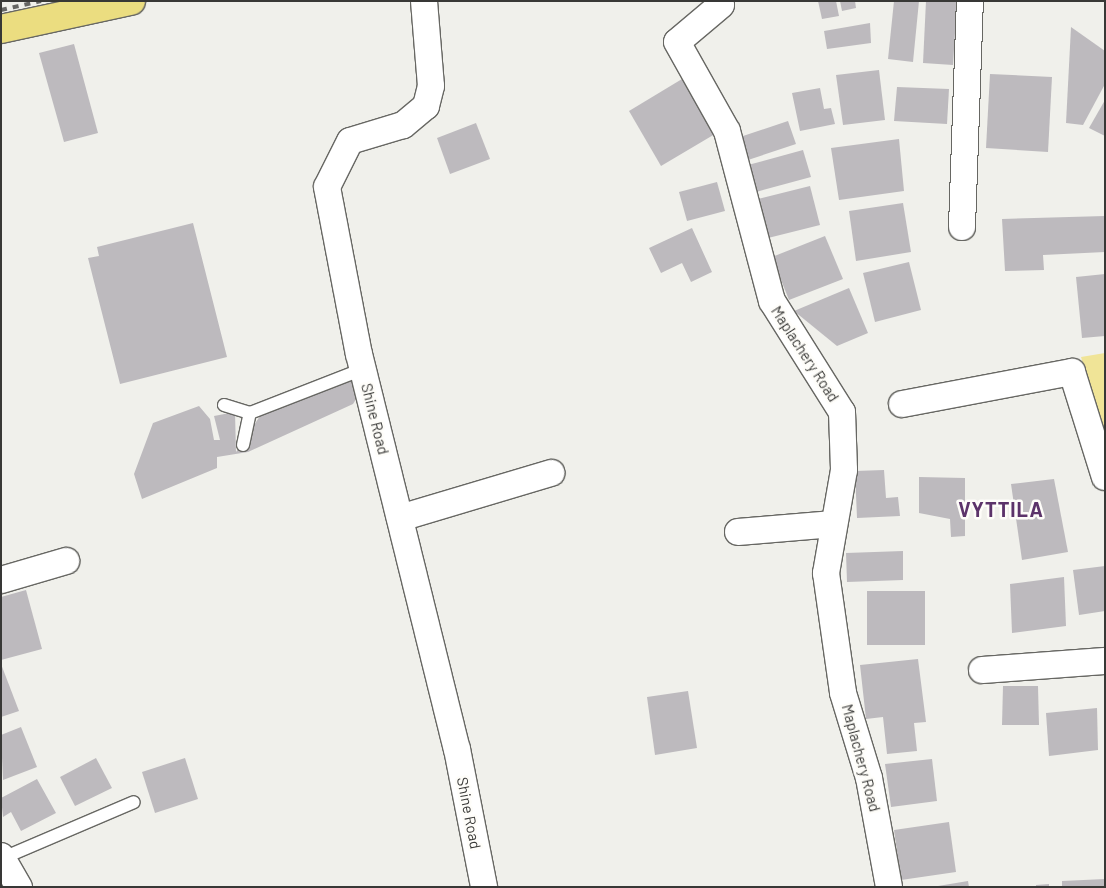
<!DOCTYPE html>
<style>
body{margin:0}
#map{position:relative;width:1106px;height:888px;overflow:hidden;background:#f0f0eb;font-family:Barlow,sans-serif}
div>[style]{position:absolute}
.green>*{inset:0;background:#f0e497}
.building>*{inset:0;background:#bdbabe}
.roads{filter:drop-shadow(1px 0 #676763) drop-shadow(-1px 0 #676763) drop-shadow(0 1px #676763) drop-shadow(0 -1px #676763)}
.lane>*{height:12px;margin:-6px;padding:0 6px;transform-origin:6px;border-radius:6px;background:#fff}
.street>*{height:26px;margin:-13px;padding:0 13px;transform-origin:13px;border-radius:13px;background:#fff}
.primary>*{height:28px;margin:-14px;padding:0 14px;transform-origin:14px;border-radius:14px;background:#ebdd80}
.rail>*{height:4px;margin-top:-2px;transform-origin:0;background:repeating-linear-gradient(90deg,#656563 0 6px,transparent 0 12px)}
span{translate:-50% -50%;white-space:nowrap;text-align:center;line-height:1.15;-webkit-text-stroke:5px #fefdf9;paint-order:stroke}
.street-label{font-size:15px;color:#383836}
.district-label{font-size:20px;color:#5c336a;font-weight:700;letter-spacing:1px}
.frame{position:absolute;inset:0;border:2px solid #383836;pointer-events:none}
</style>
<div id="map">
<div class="green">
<i style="clip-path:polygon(1105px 353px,1105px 437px,1081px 357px)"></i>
</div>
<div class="building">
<i style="clip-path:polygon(818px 1px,836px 1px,839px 16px,822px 19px)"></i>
<i style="clip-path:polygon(840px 1px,855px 1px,856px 8px,842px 11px)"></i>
<i style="clip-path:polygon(894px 1px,919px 1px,913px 62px,888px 59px)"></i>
<i style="clip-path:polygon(926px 1px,957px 1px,953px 65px,923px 63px)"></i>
<i style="clip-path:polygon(870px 23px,871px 43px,827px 49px,824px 31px)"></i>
<i style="clip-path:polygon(1071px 27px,1105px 51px,1105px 84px,1083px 125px,1066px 123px)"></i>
<i style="clip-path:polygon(74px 44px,98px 133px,64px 142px,39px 53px)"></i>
<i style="clip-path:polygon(879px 70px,885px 120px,843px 125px,836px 75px)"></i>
<i style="clip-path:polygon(990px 74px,1052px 77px,1048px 152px,986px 148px)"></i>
<i style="clip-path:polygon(682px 79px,715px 134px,661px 166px,629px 111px)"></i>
<i style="clip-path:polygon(897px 87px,949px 89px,947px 124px,894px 121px)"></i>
<i style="clip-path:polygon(820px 88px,824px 109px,831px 108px,835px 124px,800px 131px,792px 93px)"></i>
<i style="clip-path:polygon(1105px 100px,1105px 136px,1089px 128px)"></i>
<i style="clip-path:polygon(788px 121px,796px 144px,745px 161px,737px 138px)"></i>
<i style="clip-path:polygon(476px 123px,490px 159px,450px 174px,437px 138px)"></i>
<i style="clip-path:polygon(899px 139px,904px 191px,839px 200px,831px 148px)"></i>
<i style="clip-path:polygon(803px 150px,811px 177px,756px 192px,748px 165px)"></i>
<i style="clip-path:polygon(717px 182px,725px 211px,687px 221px,679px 192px)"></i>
<i style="clip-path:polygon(810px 186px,820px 225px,768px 238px,758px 199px)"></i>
<i style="clip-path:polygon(903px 203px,911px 252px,856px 261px,849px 211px)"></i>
<i style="clip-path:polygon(1105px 216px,1105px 252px,1043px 255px,1044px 270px,1005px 271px,1002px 219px)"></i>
<i style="clip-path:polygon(193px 223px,227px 357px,120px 384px,88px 258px,99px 256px,97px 247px)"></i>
<i style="clip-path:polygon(692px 228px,712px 272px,691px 282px,682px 263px,661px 273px,649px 248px)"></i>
<i style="clip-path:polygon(825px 236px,843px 279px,789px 300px,772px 257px)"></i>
<i style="clip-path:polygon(909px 262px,921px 310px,875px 322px,863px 273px)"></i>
<i style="clip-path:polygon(1105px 274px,1105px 336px,1082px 338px,1076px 277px)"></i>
<i style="clip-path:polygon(849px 288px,868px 333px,837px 346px,794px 311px)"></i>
<i style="clip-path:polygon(354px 379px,362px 390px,353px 404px,248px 452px,217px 457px,217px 468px,142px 499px,134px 474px,153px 423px,199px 406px,210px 419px,214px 440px,220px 440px,214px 416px,235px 412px,236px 452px,262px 413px)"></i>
<i style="clip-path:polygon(884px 470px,886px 498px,898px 497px,900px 516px,857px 518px,855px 471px)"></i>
<i style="clip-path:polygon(919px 477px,965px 478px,965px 536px,951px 537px,950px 519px,919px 513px)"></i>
<i style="clip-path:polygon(1054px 479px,1068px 552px,1022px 560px,1011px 484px)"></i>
<i style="clip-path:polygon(903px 551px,903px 580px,847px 582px,846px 553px)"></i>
<i style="clip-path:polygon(1105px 566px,1105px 611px,1079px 615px,1073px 570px)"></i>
<i style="clip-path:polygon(1064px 577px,1066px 626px,1012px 633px,1010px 584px)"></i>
<i style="clip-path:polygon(26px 590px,42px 649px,1px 660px,1px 597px)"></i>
<i style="clip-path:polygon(867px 591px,925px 591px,925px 645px,867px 645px)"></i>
<i style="clip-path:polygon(918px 659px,926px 722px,914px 723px,917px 751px,887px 754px,883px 717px,866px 719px,860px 665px)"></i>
<i style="clip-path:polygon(1px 664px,19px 711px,1px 717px)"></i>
<i style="clip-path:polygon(1003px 686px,1038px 686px,1039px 725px,1002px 725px)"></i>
<i style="clip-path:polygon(688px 691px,697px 748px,655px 755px,647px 697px)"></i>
<i style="clip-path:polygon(1097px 708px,1098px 750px,1049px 756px,1046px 713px)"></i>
<i style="clip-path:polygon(21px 727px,37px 767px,3px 780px,1px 735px)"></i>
<i style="clip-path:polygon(96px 758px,112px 788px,75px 806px,60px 777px)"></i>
<i style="clip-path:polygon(185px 758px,198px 799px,155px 813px,142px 772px)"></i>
<i style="clip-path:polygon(932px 759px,937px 801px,891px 807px,885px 764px)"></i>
<i style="clip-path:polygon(37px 779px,56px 813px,21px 831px,11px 812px,3px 817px,1px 798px)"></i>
<i style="clip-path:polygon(949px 822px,956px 872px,901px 880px,894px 830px)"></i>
<i style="clip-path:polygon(1105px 879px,1105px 887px,1062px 887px,1062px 881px)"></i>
<i style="clip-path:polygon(968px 881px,969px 887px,938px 887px,938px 886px)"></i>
<i style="clip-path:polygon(1049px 884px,1049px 887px,1036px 887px,1036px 885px)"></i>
</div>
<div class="roads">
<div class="lane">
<i style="left:224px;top:405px;width:27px;rotate:17deg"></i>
<i style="left:250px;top:413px;width:121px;rotate:-21.3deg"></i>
<i style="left:243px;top:445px;width:33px;rotate:-78deg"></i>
<i style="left:3px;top:858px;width:142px;rotate:-23.1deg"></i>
</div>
<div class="street">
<i style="left:424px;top:1px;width:85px;rotate:85.3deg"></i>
<i style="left:431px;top:86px;width:21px;rotate:104deg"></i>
<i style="left:426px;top:106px;width:30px;rotate:140deg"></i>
<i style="left:403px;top:125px;width:55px;rotate:163.2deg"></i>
<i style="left:350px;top:141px;width:51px;rotate:116.6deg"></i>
<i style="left:327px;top:187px;width:170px;rotate:79.2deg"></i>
<i style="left:359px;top:354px;width:407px;rotate:76.1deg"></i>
<i style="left:457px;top:749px;width:141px;rotate:78.9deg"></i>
<i style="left:719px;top:1px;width:4px;rotate:63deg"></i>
<i style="left:721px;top:5px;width:57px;rotate:139.9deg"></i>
<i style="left:677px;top:42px;width:102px;rotate:60.7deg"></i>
<i style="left:727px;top:131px;width:176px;rotate:75.2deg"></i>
<i style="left:772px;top:301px;width:131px;rotate:57.8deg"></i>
<i style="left:842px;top:412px;width:58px;rotate:88deg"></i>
<i style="left:844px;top:470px;width:105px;rotate:99.9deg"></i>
<i style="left:826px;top:573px;width:121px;rotate:81.9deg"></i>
<i style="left:843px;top:693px;width:89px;rotate:73deg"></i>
<i style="left:869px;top:778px;width:111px;rotate:79.6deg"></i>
<i style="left:962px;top:227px;width:226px;rotate:-88deg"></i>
<i style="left:902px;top:404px;width:173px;rotate:-10.7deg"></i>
<i style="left:1072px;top:372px;width:110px;rotate:72.6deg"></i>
<i style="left:400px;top:518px;width:158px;rotate:-16.6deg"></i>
<i style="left:738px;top:532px;width:96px;rotate:-4.8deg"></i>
<i style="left:1px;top:580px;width:68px;rotate:-16.3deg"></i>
<i style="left:982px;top:670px;width:123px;rotate:-4.2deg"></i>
<i style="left:1px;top:856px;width:36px;rotate:60deg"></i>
</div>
<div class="primary">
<i style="left:1px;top:29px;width:133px;rotate:-12.2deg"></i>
</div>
</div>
<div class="rail">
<i style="left:1px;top:10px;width:41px;rotate:-12.7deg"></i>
</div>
<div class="street-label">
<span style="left:805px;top:354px;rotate:57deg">Maplachery Road</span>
<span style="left:375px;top:419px;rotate:76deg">Shine Road</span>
<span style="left:861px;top:758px;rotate:75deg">Maplachery Road</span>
<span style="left:469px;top:813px;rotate:79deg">Shine Road</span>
</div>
<div class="district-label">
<span style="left:1001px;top:509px">VYTTILA</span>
</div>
<div class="frame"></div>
</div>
